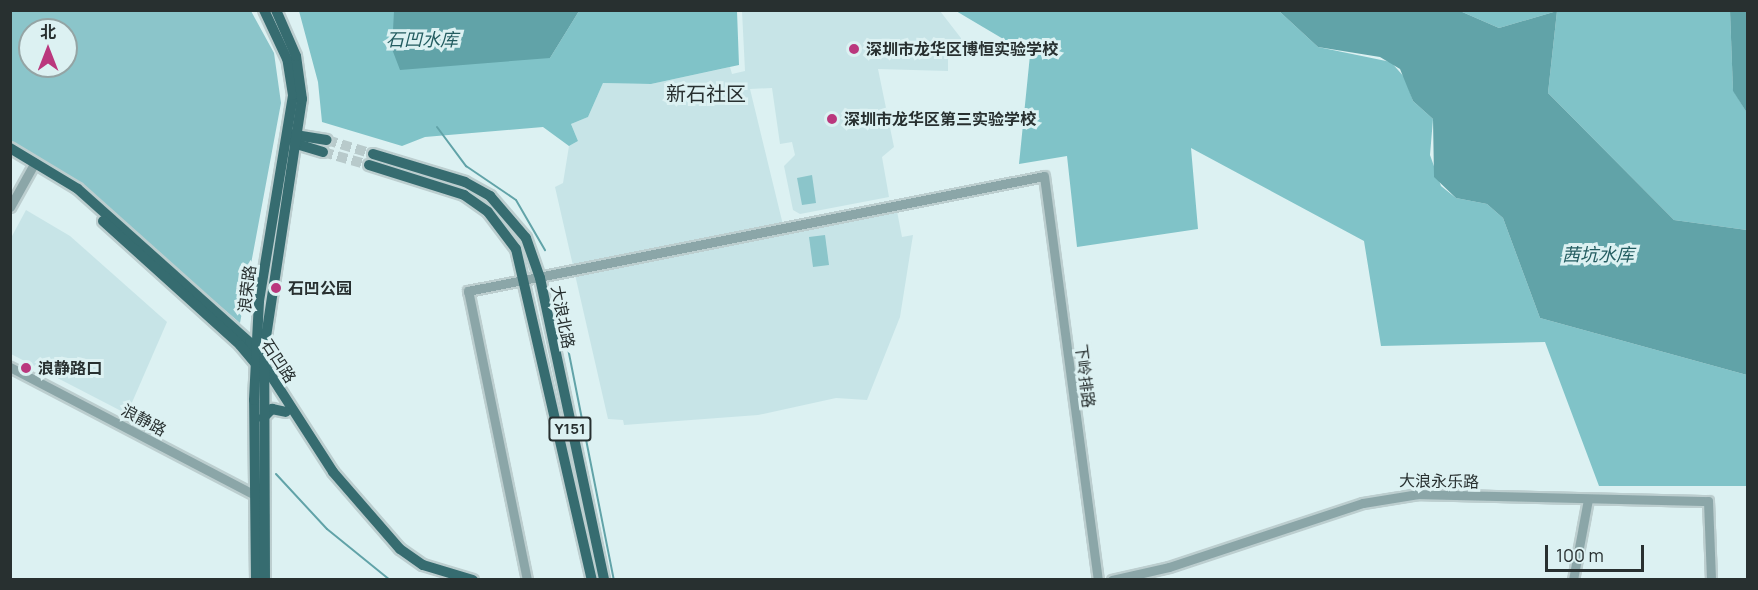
<!DOCTYPE html>
<meta charset="utf-8">
<style>
body{margin:0}
#map{position:relative;width:1758px;height:590px;overflow:hidden;background:#dcf1f2;font-family:Manrope,"Noto Sans SC",sans-serif}
div>[style]{position:absolute}
.built>*{inset:0;background:#c7e4e7}
.green>*{inset:0;background:#8bc5ca}
.forest>*{inset:0;background:#80c3c8}
.water>*{inset:0;background:#61a3a8}
.stream>*{height:2px;margin:-1px;padding:0 1px;transform-origin:1px;border-radius:1px;background:#61a3a8}
.major-tunnel>*{height:10px;margin-top:-5px;transform-origin:0;background:repeating-linear-gradient(90deg,#b8cacb 0 10px,transparent 0 15px)}
.roads{filter:drop-shadow(2px 0 #bccecf) drop-shadow(-2px 0 #bccecf) drop-shadow(0 2px #bccecf) drop-shadow(0 -2px #bccecf)}
.minor>*{height:9px;margin:-4.5px;padding:0 4.5px;transform-origin:4.5px;border-radius:4.5px;background:#8ba6a8}
.major>*{height:10px;margin:-5px;padding:0 5px;transform-origin:5px;border-radius:5px;background:#366c70}
.dots>*{width:16px;height:16px;translate:-50% -50%;box-sizing:border-box;border:3px solid #dcf1f2;border-radius:50%}
span{translate:-50% -50%;white-space:nowrap;text-align:center;line-height:1.15;-webkit-text-stroke:6px #dcf1f2;paint-order:stroke}
.shield-label span{padding:2px 4px;background:#dcf1f2;border:2px solid;border-radius:4px;-webkit-text-stroke-width:0}
.shield-label{font-size:15px;color:#283030;font-weight:700}
.poi-label{font-size:16px;color:#283030;font-weight:700}
.left{translate:0 -50%;text-align:left}
.street-label{font-size:16px;color:#283030}
.water-label{font-size:18px;color:#235c60;font-style:italic}
.quarter-label{font-size:20px;color:#283030}
.frame{position:absolute;inset:0;border:12px solid #283030;pointer-events:none}
.north{position:absolute;left:18px;top:18px;width:60px;height:60px;box-sizing:border-box;background:#dcf1f2;border:2px solid #94a4a4;border-radius:50%;rotate:0deg;font-size:16px;font-weight:700;line-height:24px;text-align:center;color:#283030}
.north::after{content:'';display:block;margin:auto;width:21px;height:27px;background:#ba377d;clip-path:polygon(50% 0,100% 100%,50% 72%,0 100%)}
.scale{position:absolute;left:1545px;top:545px;width:99px;height:27px;box-sizing:border-box;border:3px solid #283030;border-top:0;padding-left:8px;font-size:18px;line-height:21px;white-space:nowrap;color:#283030;-webkit-text-stroke:4px #dcf1f2;paint-order:stroke}
</style>
<div id="map">
<div class="built">
<i style="clip-path:polygon(742px 11px,940px 11px,964px 42px,964px 50px,948px 57px,948px 71px,878px 69px,894px 147px,882px 157px,889px 197px,800px 214px,793px 210px,784px 166px,795px 155px,792px 142px,780px 144px,772px 88px,750px 89px,784px 229px,896px 206px,902px 237px,913px 235px,900px 317px,867px 400px,836px 398px,758px 415px,624px 425px,623px 420px,608px 419px,555px 187px,563px 183px,569px 146px,578px 141px,571px 124px,588px 117px,603px 83px,651px 84px,730px 67px,732px 74px,745px 71px)"></i>
<i style="clip-path:polygon(26px 210px,70px 236px,167px 322px,127px 414px,11px 354px,11px 238px)"></i>
</div>
<div class="green">
<i style="clip-path:polygon(evenodd,11px 11px,251px 11px,274px 53px,281px 103px,240px 323px,73px 181px,11px 141px,11px 11px,30px 30px,66px 30px,66px 66px,30px 66px,30px 30px)"></i>
<i style="clip-path:polygon(812px 175px,816px 203px,802px 205px,797px 178px)"></i>
<i style="clip-path:polygon(825px 235px,829px 265px,813px 267px,809px 237px)"></i>
</div>
<div class="forest">
<i style="clip-path:polygon(299px 11px,394px 11px,550px 58px,579px 11px,737px 11px,739px 65px,651px 84px,603px 83px,588px 117px,571px 124px,578px 141px,569px 146px,543px 127px,425px 137px,402px 146px,322px 122px,318px 82px)"></i>
<i style="clip-path:polygon(956px 11px,1279px 11px,1318px 47px,1391px 62px,1405px 78px,1413px 101px,1433px 119px,1430px 155px,1441px 186px,1456px 198px,1487px 204px,1503px 218px,1540px 318px,1747px 375px,1747px 486px,1599px 486px,1545px 342px,1381px 346px,1364px 241px,1191px 148px,1198px 229px,1077px 247px,1067px 156px,1019px 164px,1030px 55px)"></i>
<i style="clip-path:polygon(1460px 11px,1730px 11px,1733px 90px,1747px 113px,1747px 230px,1674px 220px,1548px 93px,1557px 11px,1499px 28px)"></i>
</div>
<div class="water">
<i style="clip-path:polygon(394px 11px,394px 10px,579px 11px,550px 58px,400px 70px,392px 49px)"></i>
<i style="clip-path:polygon(1279px 11px,1460px 11px,1499px 28px,1557px 11px,1548px 93px,1674px 220px,1747px 230px,1747px 375px,1540px 318px,1503px 218px,1487px 204px,1456px 198px,1434px 177px,1433px 119px,1413px 101px,1400px 69px,1380px 57px,1318px 47px)"></i>
<i style="clip-path:polygon(1730px 11px,1747px 11px,1747px 113px,1733px 91px)"></i>
</div>
<div class="stream">
<i style="left:437px;top:127px;width:49px;rotate:53.4deg"></i>
<i style="left:466px;top:166px;width:60px;rotate:34.2deg"></i>
<i style="left:516px;top:200px;width:58px;rotate:59.9deg"></i>
<i style="left:559px;top:303px;width:282px;rotate:78.8deg"></i>
<i style="left:276px;top:474px;width:75px;rotate:47.2deg"></i>
<i style="left:327px;top:529px;width:81px;rotate:39deg"></i>
</div>
<div class="major-tunnel">
<i style="left:327px;top:140px;width:48px;rotate:16.9deg"></i>
<i style="left:323px;top:152px;width:48px;rotate:15.8deg"></i>
</div>
<div class="roads">
<div class="minor">
<i style="left:10px;top:207px;width:51px;rotate:-60.9deg"></i>
<i style="left:10px;top:367px;width:281px;rotate:27.6deg"></i>
<i style="left:527px;top:580px;width:295px;rotate:-101.5deg"></i>
<i style="left:468px;top:291px;width:587px;rotate:-11.29deg"></i>
<i style="left:1044px;top:176px;width:408px;rotate:82.4deg"></i>
<i style="left:1112px;top:580px;width:58px;rotate:-12.8deg"></i>
<i style="left:1169px;top:567px;width:204px;rotate:-18.3deg"></i>
<i style="left:1363px;top:503px;width:56px;rotate:-9.3deg"></i>
<i style="left:1418px;top:494px;width:290px;rotate:1.4deg"></i>
<i style="left:1708px;top:501px;width:79px;rotate:87.8deg"></i>
<i style="left:1573px;top:580px;width:82px;rotate:-79.5deg"></i>
</div>
<div class="major">
<i style="left:10px;top:148px;width:79px;rotate:31.1deg"></i>
<i style="left:78px;top:189px;width:231px;rotate:41.8deg"></i>
<i style="left:250px;top:343px;width:153px;rotate:57.2deg"></i>
<i style="left:333px;top:472px;width:102px;rotate:49deg"></i>
<i style="left:400px;top:549px;width:28px;rotate:35deg"></i>
<i style="left:423px;top:565px;width:52px;rotate:16.7deg"></i>
<i style="left:323px;top:152px;width:27px;rotate:-163deg"></i>
<i style="left:297px;top:144px;width:13px;rotate:-129deg"></i>
<i style="left:289px;top:134px;width:38px;rotate:9deg"></i>
<i style="left:373px;top:154px;width:96px;rotate:16.9deg"></i>
<i style="left:465px;top:182px;width:29px;rotate:29deg"></i>
<i style="left:490px;top:196px;width:55px;rotate:49.4deg"></i>
<i style="left:526px;top:238px;width:42px;rotate:70.7deg"></i>
<i style="left:540px;top:278px;width:309px;rotate:78deg"></i>
<i style="left:369px;top:165px;width:100px;rotate:17.5deg"></i>
<i style="left:464px;top:195px;width:29px;rotate:35deg"></i>
<i style="left:488px;top:212px;width:46px;rotate:52.9deg"></i>
<i style="left:516px;top:249px;width:340px;rotate:77.1deg"></i>
<i style="left:103px;top:221px;width:185px;rotate:42.1deg"></i>
<i style="left:240px;top:345px;width:33px;rotate:50deg"></i>
<i style="left:263px;top:418px;width:13px;rotate:-45deg"></i>
<i style="left:272px;top:409px;width:14px;rotate:12deg"></i>
<i style="left:256px;top:580px;width:180px;rotate:-90.6deg"></i>
<i style="left:254px;top:400px;width:99px;rotate:-87.1deg"></i>
<i style="left:259px;top:301px;width:209px;rotate:-80.6deg"></i>
<i style="left:293px;top:95px;width:36px;rotate:-99deg"></i>
<i style="left:287px;top:59px;width:54px;rotate:-115.1deg"></i>
<i style="left:265px;top:580px;width:230px;rotate:-90.2deg"></i>
<i style="left:264px;top:350px;width:254px;rotate:-81.4deg"></i>
<i style="left:302px;top:99px;width:43px;rotate:-97.9deg"></i>
<i style="left:296px;top:56px;width:50px;rotate:-113.5deg"></i>
</div>
</div>
<div class="dots">
<i style="left:854px;top:49px;background:#ba377d"></i>
<i style="left:832px;top:119px;background:#ba377d"></i>
<i style="left:276px;top:288px;background:#ba377d"></i>
<i style="left:26px;top:368px;background:#ba377d"></i>
</div>
<div class="shield-label">
<span style="left:570px;top:429px">Y151</span>
</div>
<div class="poi-label">
<span class="left" style="left:866px;top:49px">深圳市龙华区博恒实验学校</span>
<span class="left" style="left:844px;top:119px">深圳市龙华区第三实验学校</span>
<span class="left" style="left:288px;top:288px">石凹公园</span>
<span class="left" style="left:38px;top:368px">浪静路口</span>
</div>
<div class="street-label">
<span style="left:247px;top:289px;rotate:-83deg">浪荣路</span>
<span style="left:563px;top:317px;rotate:79deg">大浪北路</span>
<span style="left:279px;top:361px;rotate:57deg">石凹路</span>
<span style="left:1085px;top:376px;rotate:83deg">下岭排路</span>
<span style="left:144px;top:420px;rotate:28deg">浪静路</span>
<span style="left:1439px;top:481px;rotate:1deg">大浪永乐路</span>
</div>
<div class="water-label">
<span style="left:422px;top:39px">石凹水库</span>
<span style="left:1598px;top:254px">茜坑水库</span>
</div>
<div class="quarter-label">
<span style="left:706px;top:93px">新石社区</span>
</div>
<div class="frame"></div>
<div class="north">北</div>
<div class="scale">100 m</div>
</div>
